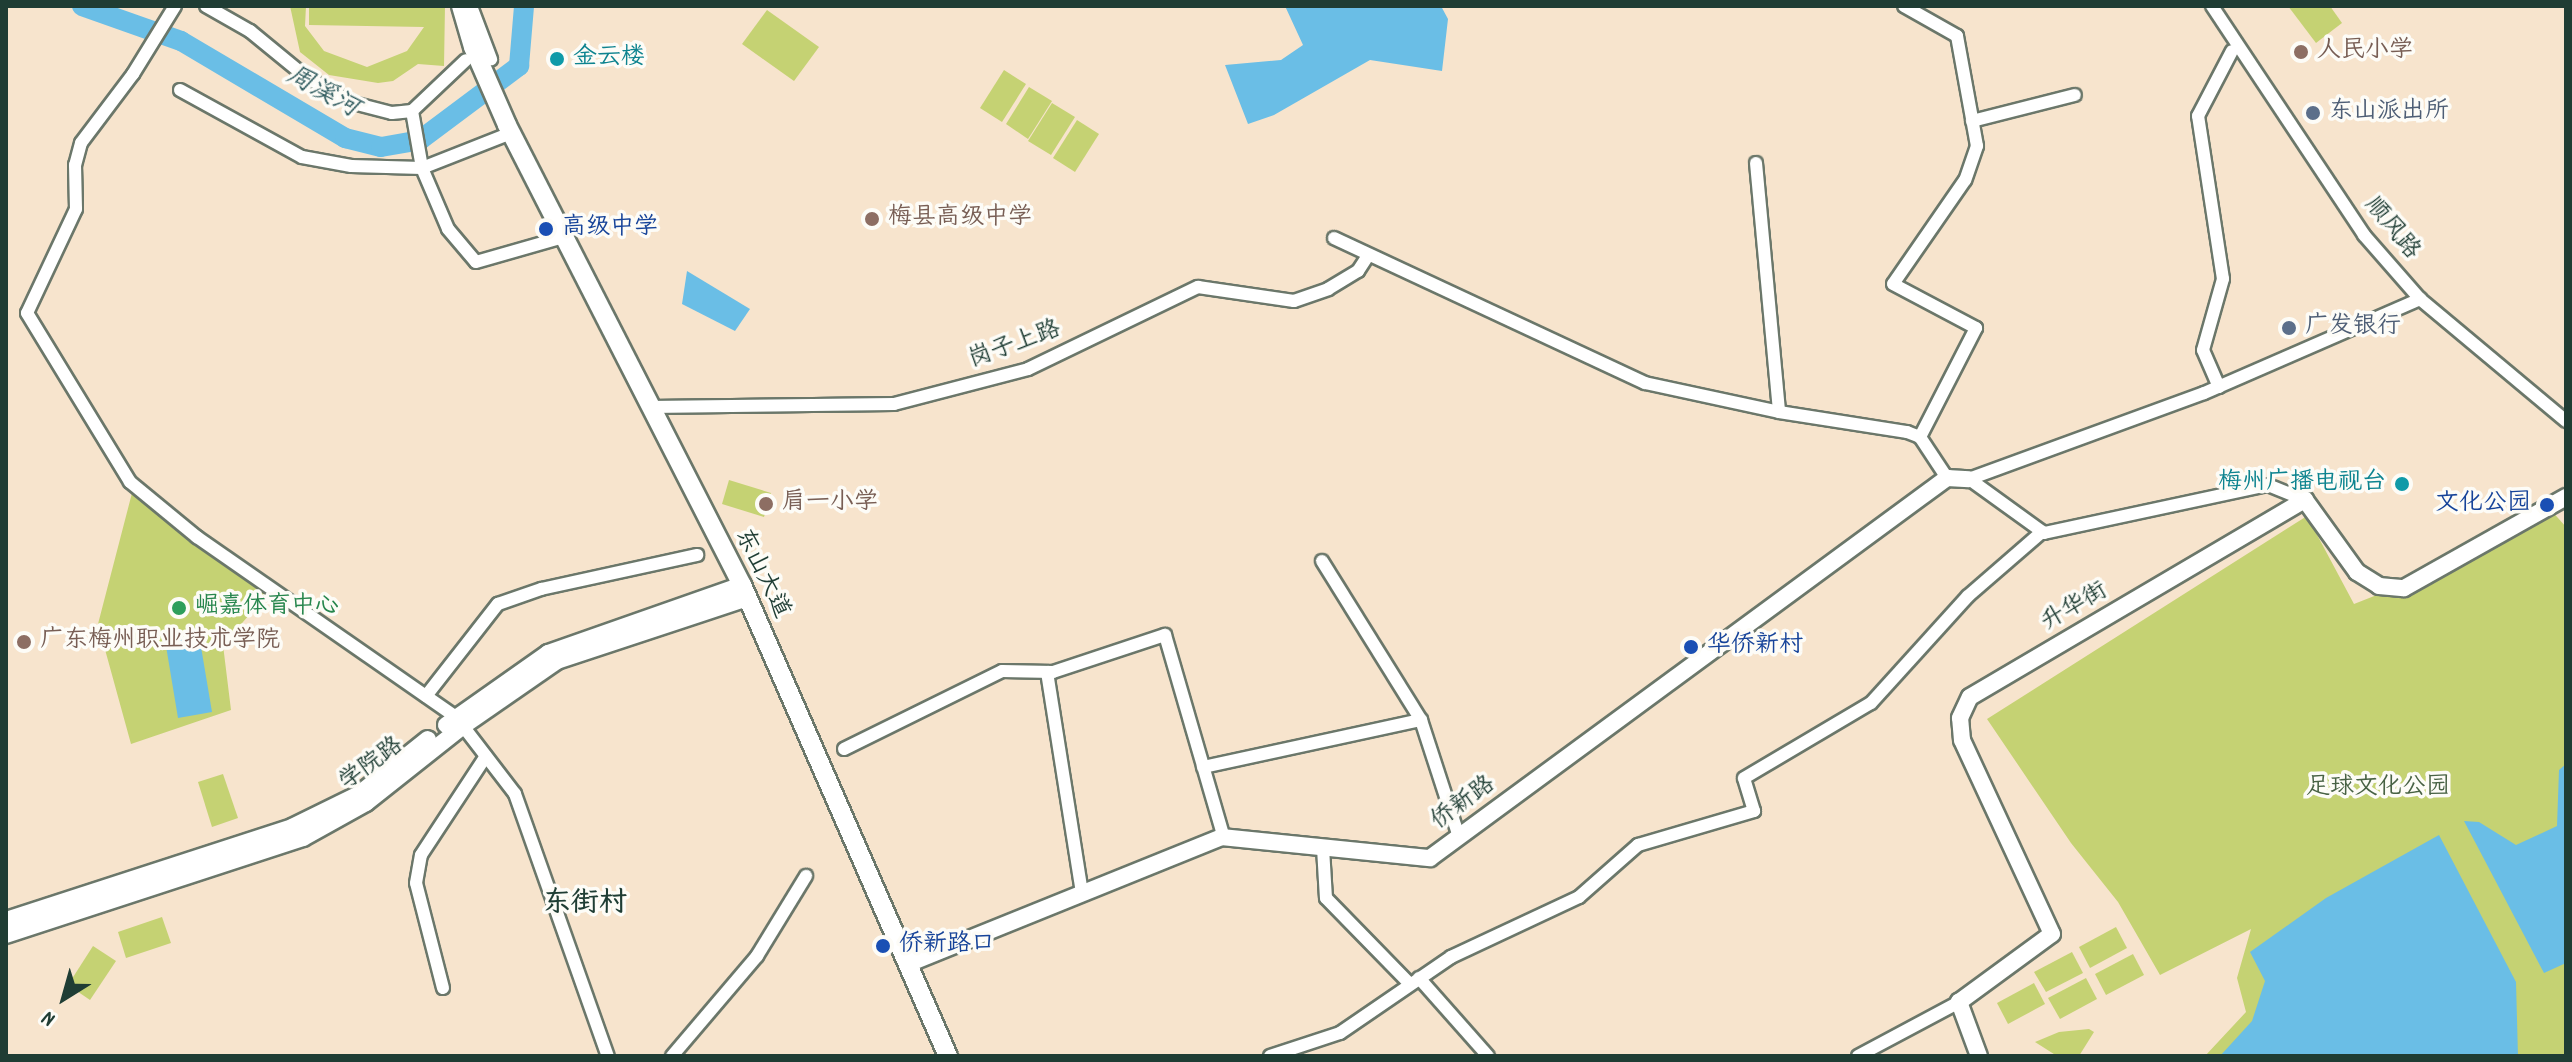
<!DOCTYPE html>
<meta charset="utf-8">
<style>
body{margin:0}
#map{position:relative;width:2572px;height:1062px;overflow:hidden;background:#f7e4cd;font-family:Dekko,"LXGW WenKai TC",sans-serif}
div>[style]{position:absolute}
.green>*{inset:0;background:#c5d273}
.water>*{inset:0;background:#6abee6}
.river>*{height:20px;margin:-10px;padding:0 10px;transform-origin:10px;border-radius:10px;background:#6abee6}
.roads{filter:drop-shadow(2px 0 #6b776a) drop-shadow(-2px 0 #6b776a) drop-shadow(0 2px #6b776a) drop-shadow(0 -2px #6b776a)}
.minor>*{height:12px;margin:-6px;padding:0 6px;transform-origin:6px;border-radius:6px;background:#fff}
.tertiary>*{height:16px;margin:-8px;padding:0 8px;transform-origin:8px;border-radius:8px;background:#fff}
.secondary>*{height:18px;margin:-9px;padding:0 9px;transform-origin:9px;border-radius:9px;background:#fff}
.dots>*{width:22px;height:22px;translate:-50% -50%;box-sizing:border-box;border:4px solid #fdfcf7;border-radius:50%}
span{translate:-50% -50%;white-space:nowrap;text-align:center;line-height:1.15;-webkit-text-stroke:7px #fdfcf7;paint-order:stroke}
.education-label{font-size:24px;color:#785e54}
.left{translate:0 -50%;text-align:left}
.culture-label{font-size:24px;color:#0d838f}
.right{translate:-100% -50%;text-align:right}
.service-label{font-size:24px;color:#4e5e75}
.transit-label{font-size:24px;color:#164399}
.street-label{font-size:24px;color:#1f3d34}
.leisure-label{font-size:24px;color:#27864d}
.park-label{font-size:24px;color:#486244}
.water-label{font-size:26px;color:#325d60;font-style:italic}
.quarter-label{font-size:28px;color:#1f3d34;font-weight:700}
.frame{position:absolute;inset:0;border:8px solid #1f3d34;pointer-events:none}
.north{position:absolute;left:24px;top:958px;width:80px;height:80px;-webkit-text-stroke:6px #fdfcf7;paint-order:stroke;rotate:217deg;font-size:22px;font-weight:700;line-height:32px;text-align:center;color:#1f3d34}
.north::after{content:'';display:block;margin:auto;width:28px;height:36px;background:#1f3d34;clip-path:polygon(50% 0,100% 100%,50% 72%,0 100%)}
</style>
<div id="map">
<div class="green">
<i style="clip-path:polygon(290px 6px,306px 6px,305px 26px,324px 51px,367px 67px,407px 51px,424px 27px,309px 25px,309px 6px,445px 6px,444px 66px,418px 64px,393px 81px,378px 83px,329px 75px,300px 52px)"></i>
<i style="clip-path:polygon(2288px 6px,2330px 6px,2342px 23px,2316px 43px)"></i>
<i style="clip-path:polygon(767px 10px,819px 47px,794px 81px,742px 44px)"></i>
<i style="clip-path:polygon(1004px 70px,1026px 84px,1002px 122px,980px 108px)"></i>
<i style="clip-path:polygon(1029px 87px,1052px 101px,1028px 139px,1006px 124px)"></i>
<i style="clip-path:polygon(1052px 103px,1075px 117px,1051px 155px,1028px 141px)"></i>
<i style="clip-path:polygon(1077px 120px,1099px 134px,1075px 172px,1053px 158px)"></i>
<i style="clip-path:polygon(729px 480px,771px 493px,764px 517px,722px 504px)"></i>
<i style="clip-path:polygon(132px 493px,269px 592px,223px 645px,231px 710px,131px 744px,98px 624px)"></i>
<i style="clip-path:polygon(2550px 509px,2566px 527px,2566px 1056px,2205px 1056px,2246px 1012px,2237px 978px,2251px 929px,2160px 975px,2118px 902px,2071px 843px,1987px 719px,2307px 516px,2354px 604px,2430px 574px)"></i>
<i style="clip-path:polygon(223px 774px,238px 818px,212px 827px,198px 782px)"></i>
<i style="clip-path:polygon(162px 917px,171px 943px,126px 958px,118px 932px)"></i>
<i style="clip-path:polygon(2116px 927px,2127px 948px,2090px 968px,2079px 947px)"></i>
<i style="clip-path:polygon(93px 946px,116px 961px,90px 1000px,68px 985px)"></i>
<i style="clip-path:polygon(2072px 952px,2083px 973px,2046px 992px,2034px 972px)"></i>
<i style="clip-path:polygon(2133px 954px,2144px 975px,2106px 995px,2095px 974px)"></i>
<i style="clip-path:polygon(2086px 978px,2097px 999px,2060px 1019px,2048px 998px)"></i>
<i style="clip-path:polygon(2034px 983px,2045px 1004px,2008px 1024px,1997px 1003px)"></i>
<i style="clip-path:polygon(2089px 1029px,2094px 1032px,2079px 1056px,2057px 1056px,2035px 1042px,2059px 1032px)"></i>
</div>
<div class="water">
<i style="clip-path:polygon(1285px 6px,1441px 6px,1448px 19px,1442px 71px,1370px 60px,1274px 115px,1248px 124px,1225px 65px,1281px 60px,1303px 45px)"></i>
<i style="clip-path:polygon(687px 271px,750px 309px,735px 331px,682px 304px)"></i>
<i style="clip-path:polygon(199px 635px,212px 712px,178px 718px,165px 640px)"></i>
<i style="clip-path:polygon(2566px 764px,2566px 963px,2544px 973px,2464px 821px,2479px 822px,2516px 845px,2557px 826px,2559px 770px)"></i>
<i style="clip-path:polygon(2439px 835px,2516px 982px,2518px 1056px,2220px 1056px,2252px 1021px,2265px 981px,2250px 952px,2326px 898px)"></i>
</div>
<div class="river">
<i style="left:82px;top:6px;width:105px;rotate:19.5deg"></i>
<i style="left:181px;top:41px;width:191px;rotate:30.6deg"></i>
<i style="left:345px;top:138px;width:37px;rotate:14deg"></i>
<i style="left:381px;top:147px;width:40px;rotate:-10deg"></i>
<i style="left:420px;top:140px;width:124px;rotate:-36.8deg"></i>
<i style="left:519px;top:66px;width:60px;rotate:-85.2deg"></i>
</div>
<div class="roads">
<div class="minor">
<i style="left:175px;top:6px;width:80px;rotate:121.7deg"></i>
<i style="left:133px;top:74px;width:86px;rotate:127deg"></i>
<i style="left:81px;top:143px;width:23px;rotate:105deg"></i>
<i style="left:75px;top:165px;width:44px;rotate:88.7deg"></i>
<i style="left:76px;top:209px;width:115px;rotate:115.2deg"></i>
<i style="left:27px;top:313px;width:198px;rotate:58.6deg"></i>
<i style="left:130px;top:482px;width:87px;rotate:39.4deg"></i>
<i style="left:197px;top:537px;width:315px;rotate:34.8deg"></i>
<i style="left:456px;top:717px;width:97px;rotate:52.5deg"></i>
<i style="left:515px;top:794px;width:278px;rotate:70.5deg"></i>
<i style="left:206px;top:6px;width:51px;rotate:29.6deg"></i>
<i style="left:250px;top:31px;width:72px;rotate:39.4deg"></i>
<i style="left:306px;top:77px;width:54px;rotate:29deg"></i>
<i style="left:353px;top:103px;width:40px;rotate:14.4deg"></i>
<i style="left:392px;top:113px;width:20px;rotate:-6deg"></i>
<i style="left:412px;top:111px;width:74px;rotate:-43.4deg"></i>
<i style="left:471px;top:6px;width:57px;rotate:69.3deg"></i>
<i style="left:1904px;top:6px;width:61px;rotate:29.5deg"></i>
<i style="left:1957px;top:36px;width:112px;rotate:79.7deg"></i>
<i style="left:1977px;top:146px;width:36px;rotate:109deg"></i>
<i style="left:1965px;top:180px;width:126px;rotate:124.7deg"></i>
<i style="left:1893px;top:284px;width:94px;rotate:27.9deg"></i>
<i style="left:1976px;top:328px;width:123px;rotate:117.2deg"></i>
<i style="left:2212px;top:6px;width:275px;rotate:56.4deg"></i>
<i style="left:2364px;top:235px;width:85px;rotate:48.8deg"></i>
<i style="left:2420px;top:299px;width:190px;rotate:39.9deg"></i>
<i style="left:180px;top:90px;width:139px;rotate:28.8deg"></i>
<i style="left:302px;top:157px;width:50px;rotate:10.4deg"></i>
<i style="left:351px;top:166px;width:71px;rotate:1.6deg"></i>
<i style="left:422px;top:168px;width:96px;rotate:-21.5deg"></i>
<i style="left:412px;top:111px;width:58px;rotate:80deg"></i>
<i style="left:422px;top:168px;width:66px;rotate:66.9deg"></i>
<i style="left:448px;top:229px;width:43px;rotate:49.7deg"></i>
<i style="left:476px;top:262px;width:91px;rotate:-15.9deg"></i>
<i style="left:1972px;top:121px;width:106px;rotate:-14.2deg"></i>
<i style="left:1756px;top:163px;width:250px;rotate:84.7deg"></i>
<i style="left:1334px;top:238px;width:343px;rotate:25deg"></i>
<i style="left:1645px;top:383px;width:137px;rotate:12.2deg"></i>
<i style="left:1779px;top:412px;width:130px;rotate:8.9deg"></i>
<i style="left:1907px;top:432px;width:14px;rotate:21deg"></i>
<i style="left:1920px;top:437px;width:49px;rotate:56.6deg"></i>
<i style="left:2219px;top:387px;width:40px;rotate:-113.4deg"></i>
<i style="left:2203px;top:350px;width:74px;rotate:-74.3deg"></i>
<i style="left:2223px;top:279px;width:165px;rotate:-98.7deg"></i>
<i style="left:2198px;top:116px;width:73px;rotate:-62.4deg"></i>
<i style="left:650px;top:407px;width:244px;rotate:-0.7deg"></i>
<i style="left:894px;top:404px;width:138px;rotate:-14.6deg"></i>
<i style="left:1028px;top:369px;width:189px;rotate:-25.8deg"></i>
<i style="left:1198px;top:287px;width:97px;rotate:8.3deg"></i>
<i style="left:1294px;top:301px;width:36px;rotate:-19deg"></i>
<i style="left:1328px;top:289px;width:35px;rotate:-31deg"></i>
<i style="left:1358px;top:271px;width:17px;rotate:-57deg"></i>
<i style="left:2305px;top:500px;width:40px;rotate:-158deg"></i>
<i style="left:2268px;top:485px;width:229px;rotate:167.9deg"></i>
<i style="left:2044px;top:533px;width:92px;rotate:-144.2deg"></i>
<i style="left:1969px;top:479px;width:250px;rotate:-20.1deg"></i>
<i style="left:2204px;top:393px;width:236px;rotate:-23.5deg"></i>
<i style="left:1322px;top:561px;width:187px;rotate:58.1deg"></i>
<i style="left:1421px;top:720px;width:123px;rotate:72deg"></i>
<i style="left:1047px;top:672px;width:225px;rotate:81deg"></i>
<i style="left:426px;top:696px;width:117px;rotate:-52deg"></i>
<i style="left:498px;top:604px;width:46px;rotate:-19.2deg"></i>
<i style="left:541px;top:589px;width:160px;rotate:-12.3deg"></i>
<i style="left:844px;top:749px;width:176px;rotate:-26.3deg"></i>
<i style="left:1002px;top:671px;width:51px;rotate:1.1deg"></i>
<i style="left:1053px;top:672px;width:118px;rotate:-18.3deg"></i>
<i style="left:1165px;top:635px;width:211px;rotate:73.8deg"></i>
<i style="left:1203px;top:767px;width:223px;rotate:-12.2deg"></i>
<i style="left:1323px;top:848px;width:50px;rotate:86.6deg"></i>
<i style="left:1326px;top:898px;width:120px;rotate:45.7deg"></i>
<i style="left:1419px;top:978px;width:104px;rotate:48.5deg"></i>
<i style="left:443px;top:988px;width:108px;rotate:-104.4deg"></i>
<i style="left:416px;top:883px;width:28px;rotate:-80deg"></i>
<i style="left:421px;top:855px;width:118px;rotate:-56.7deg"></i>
<i style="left:672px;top:1056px;width:131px;rotate:-49.6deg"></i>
<i style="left:757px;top:956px;width:94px;rotate:-58.5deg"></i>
<i style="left:1270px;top:1056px;width:74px;rotate:-18.2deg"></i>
<i style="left:1340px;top:1033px;width:135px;rotate:-34.4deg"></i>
<i style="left:1451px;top:957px;width:141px;rotate:-25.1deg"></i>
<i style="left:1579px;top:897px;width:79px;rotate:-41.4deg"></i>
<i style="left:1638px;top:845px;width:121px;rotate:-16.3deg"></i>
<i style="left:1754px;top:811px;width:34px;rotate:-107deg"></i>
<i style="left:1744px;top:778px;width:147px;rotate:-30.6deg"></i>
<i style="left:1871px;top:703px;width:144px;rotate:-47.8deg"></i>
<i style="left:1968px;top:596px;width:98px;rotate:-40.9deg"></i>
<i style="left:1858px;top:1056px;width:115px;rotate:-28.1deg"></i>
</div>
<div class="tertiary">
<i style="left:446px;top:725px;width:125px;rotate:-35.2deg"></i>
<i style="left:548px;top:653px;width:206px;rotate:-19.3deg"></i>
<i style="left:6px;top:920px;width:301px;rotate:-18deg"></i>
<i style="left:292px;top:827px;width:75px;rotate:-26.2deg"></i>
<i style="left:359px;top:794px;width:88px;rotate:-38.6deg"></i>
<i style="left:6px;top:935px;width:312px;rotate:-18.1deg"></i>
<i style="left:303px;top:838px;width:72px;rotate:-29.1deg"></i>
<i style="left:366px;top:803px;width:124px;rotate:-38.4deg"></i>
<i style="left:463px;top:726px;width:114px;rotate:-34.7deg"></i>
<i style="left:557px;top:661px;width:200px;rotate:-18.3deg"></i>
<i style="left:910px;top:963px;width:336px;rotate:-22deg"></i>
<i style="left:1222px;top:837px;width:209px;rotate:5.8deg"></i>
<i style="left:1430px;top:858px;width:642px;rotate:-36.32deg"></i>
<i style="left:1947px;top:478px;width:22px;rotate:3deg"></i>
<i style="left:1979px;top:1056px;width:58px;rotate:-110.3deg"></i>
<i style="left:1959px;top:1002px;width:115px;rotate:-36.2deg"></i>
<i style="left:2052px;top:934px;width:214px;rotate:-114.9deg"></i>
<i style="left:1962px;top:740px;width:22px;rotate:-95deg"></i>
<i style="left:1960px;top:718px;width:23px;rotate:-65deg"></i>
<i style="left:1970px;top:697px;width:389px;rotate:-30.5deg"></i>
<i style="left:2305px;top:500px;width:89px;rotate:54.2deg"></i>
<i style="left:2357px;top:572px;width:26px;rotate:32deg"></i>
<i style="left:2379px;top:586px;width:25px;rotate:5deg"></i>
<i style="left:2404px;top:588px;width:186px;rotate:-29.3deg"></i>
</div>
<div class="secondary">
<i style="left:461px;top:6px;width:43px;rotate:73.7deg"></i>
<i style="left:473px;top:47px;width:85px;rotate:66.4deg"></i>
<i style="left:507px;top:125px;width:517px;rotate:62.94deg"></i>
<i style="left:742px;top:585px;width:514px;rotate:66.38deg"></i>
</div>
</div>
<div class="dots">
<i style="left:2301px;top:52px;background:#8d6e63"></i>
<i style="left:557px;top:59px;background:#0f9aa8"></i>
<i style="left:2313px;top:113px;background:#5c6f8a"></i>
<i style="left:872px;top:219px;background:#8d6e63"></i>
<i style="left:546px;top:229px;background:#1a4fb4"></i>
<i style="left:2289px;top:328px;background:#5c6f8a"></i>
<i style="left:2402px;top:484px;background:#0f9aa8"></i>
<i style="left:766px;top:504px;background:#8d6e63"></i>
<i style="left:2547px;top:505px;background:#1a4fb4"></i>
<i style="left:179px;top:608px;background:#2e9e5b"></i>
<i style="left:24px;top:642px;background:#8d6e63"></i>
<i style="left:1691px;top:647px;background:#1a4fb4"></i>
<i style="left:883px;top:946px;background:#1a4fb4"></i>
</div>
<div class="education-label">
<span class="left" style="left:2317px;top:52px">人民小学</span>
<span class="left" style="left:888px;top:219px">梅县高级中学</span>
<span class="left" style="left:782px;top:504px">肩一小学</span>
<span class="left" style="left:40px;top:642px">广东梅州职业技术学院</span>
</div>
<div class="culture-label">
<span class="left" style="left:573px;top:59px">金云楼</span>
<span class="right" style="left:2386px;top:484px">梅州广播电视台</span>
</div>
<div class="service-label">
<span class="left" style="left:2329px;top:113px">东山派出所</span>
<span class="left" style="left:2305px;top:328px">广发银行</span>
</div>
<div class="transit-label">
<span class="left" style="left:562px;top:229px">高级中学</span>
<span class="right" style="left:2531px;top:505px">文化公园</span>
<span class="left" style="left:1707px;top:647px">华侨新村</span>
<span class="left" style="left:899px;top:946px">侨新路口</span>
</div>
<div class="street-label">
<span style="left:2391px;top:229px;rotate:51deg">顺风路</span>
<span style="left:1015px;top:346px;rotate:-20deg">岗子上路</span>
<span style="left:761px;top:574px;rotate:64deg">东山大道</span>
<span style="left:2075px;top:608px;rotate:-30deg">升华街</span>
<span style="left:372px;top:765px;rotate:-36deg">学院路</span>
<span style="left:1464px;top:804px;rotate:-36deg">侨新路</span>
</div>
<div class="leisure-label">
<span class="left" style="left:195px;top:608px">崛嘉体育中心</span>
</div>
<div class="park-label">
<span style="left:2378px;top:789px">足球文化公园</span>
</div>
<div class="water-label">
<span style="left:322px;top:93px;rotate:29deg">周溪河</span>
</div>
<div class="quarter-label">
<span style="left:585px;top:905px">东街村</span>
</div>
<div class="frame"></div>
<div class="north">N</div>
</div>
